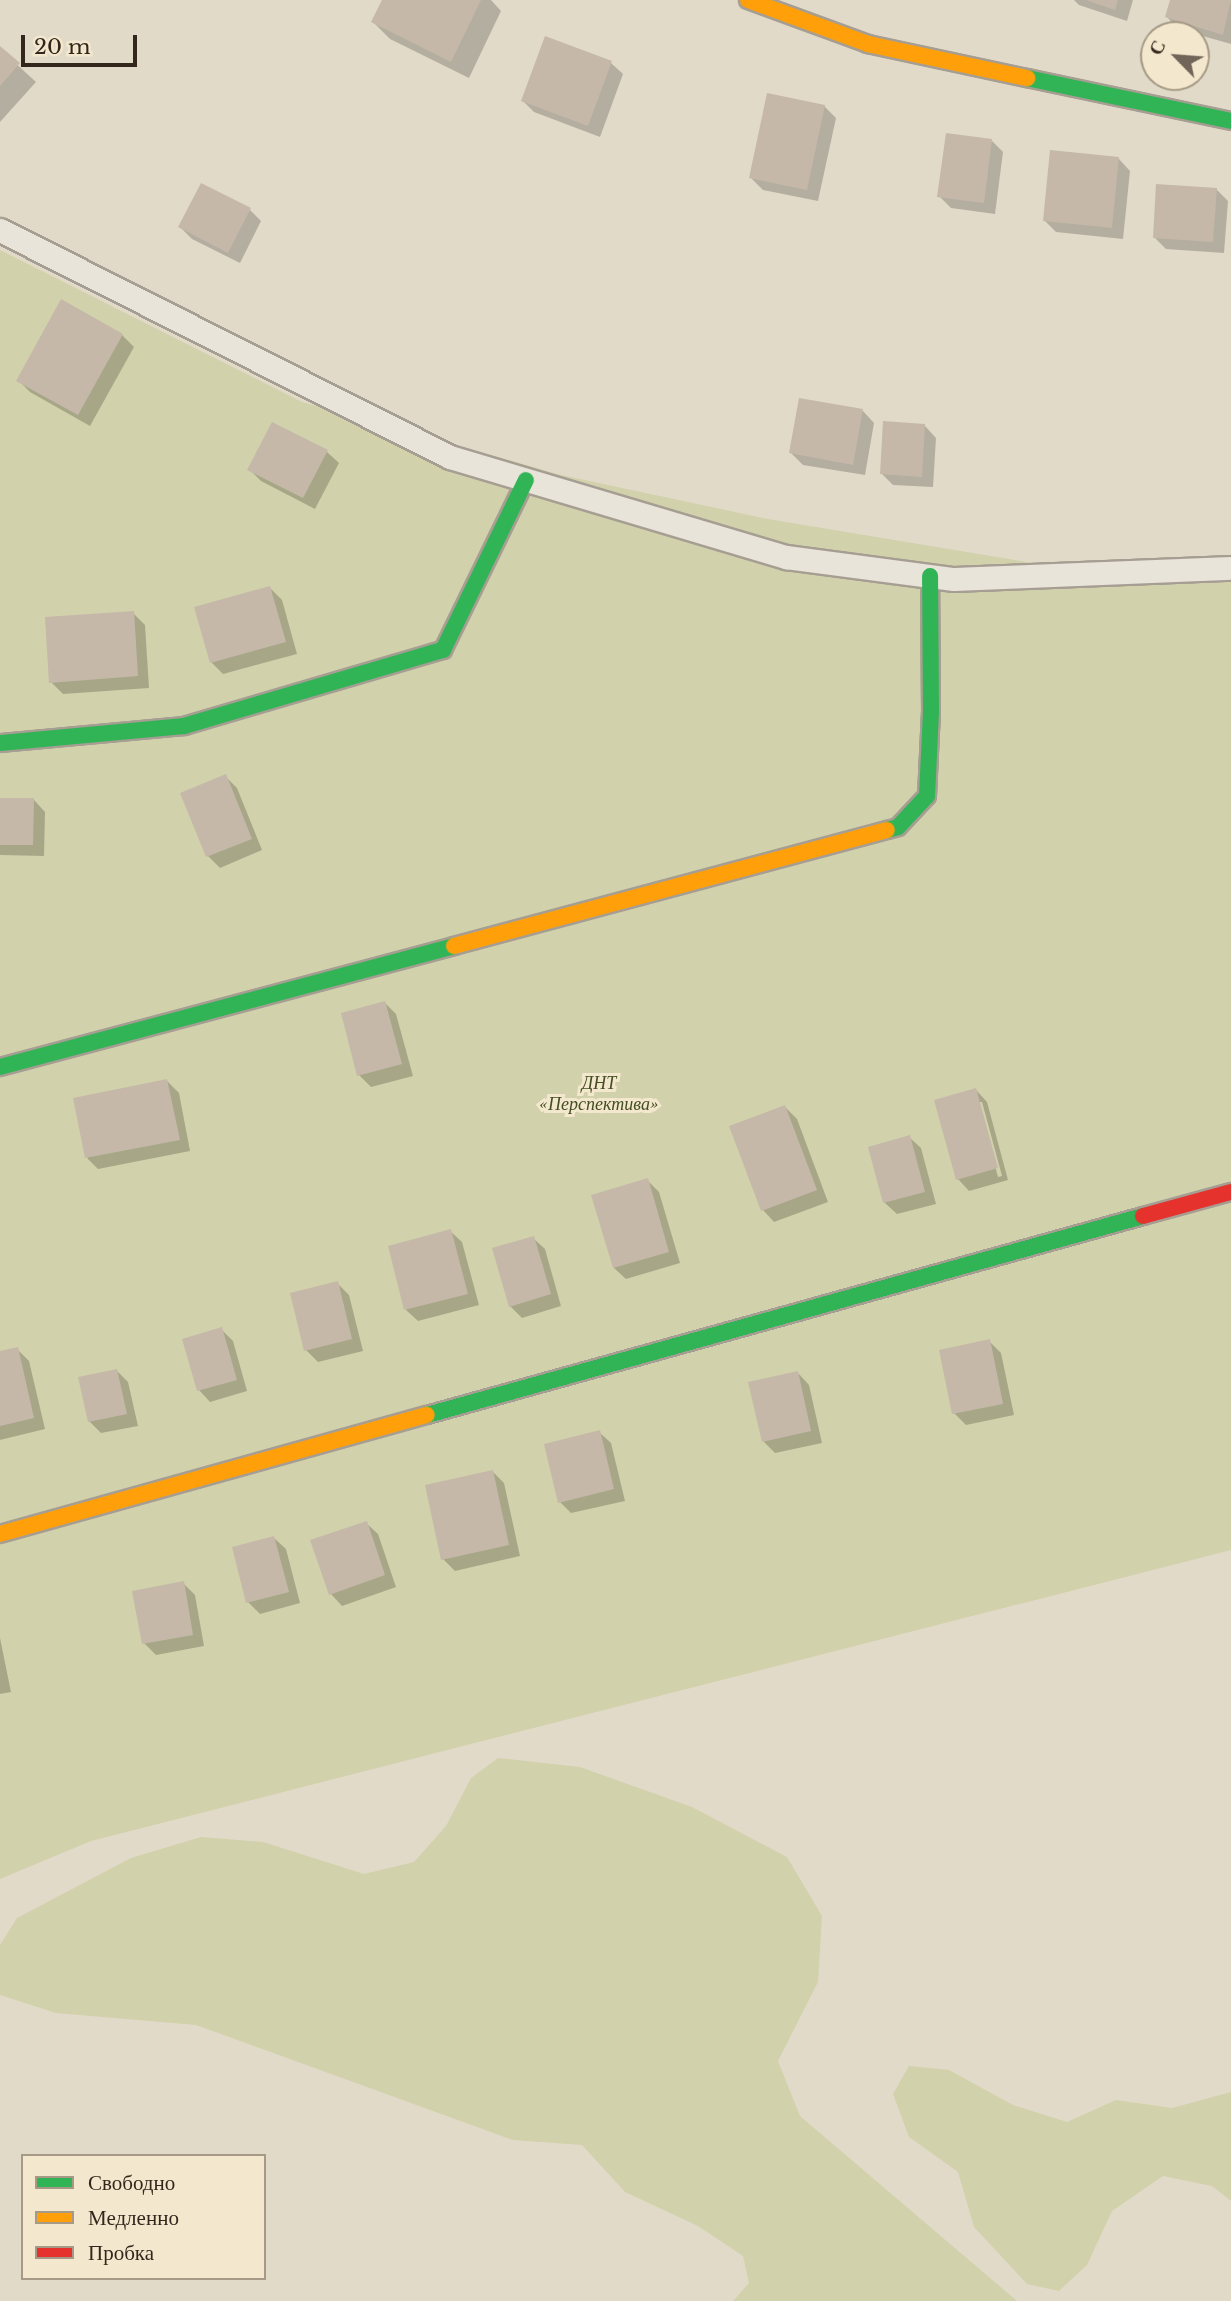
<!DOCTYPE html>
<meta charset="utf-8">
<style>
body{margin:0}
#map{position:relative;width:1231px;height:2301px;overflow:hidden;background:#e2dac8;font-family:"Libre Baskerville",serif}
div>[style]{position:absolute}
.green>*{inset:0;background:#d1d1ab}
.shadow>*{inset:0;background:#0003}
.building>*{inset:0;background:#c5b8a9}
.roads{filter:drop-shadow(2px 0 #a69e92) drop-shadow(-2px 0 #a69e92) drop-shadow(0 2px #a69e92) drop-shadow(0 -2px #a69e92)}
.lane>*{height:23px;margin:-11.5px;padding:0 11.5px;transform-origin:11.5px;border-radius:11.5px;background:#e9e4da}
.fast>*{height:16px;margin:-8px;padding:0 8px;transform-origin:8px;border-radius:8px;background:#30b455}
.slow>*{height:16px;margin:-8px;padding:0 8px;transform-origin:8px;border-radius:8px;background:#ff9f0a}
.jam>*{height:16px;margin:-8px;padding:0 8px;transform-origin:8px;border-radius:8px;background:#e5322d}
span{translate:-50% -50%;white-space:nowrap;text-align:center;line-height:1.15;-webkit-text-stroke:6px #f3e8cd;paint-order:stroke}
.park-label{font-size:18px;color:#444e23;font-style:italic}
.legend{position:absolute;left:21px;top:2154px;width:245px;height:126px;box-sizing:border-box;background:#f3e8cd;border:2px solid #a69a86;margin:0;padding:9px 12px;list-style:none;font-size:21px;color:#33261c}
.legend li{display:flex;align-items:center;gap:14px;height:35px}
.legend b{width:35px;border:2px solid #a69a86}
.north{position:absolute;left:1140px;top:21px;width:70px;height:70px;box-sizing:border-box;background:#f3e8cd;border:2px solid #a69a86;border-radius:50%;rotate:295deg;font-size:19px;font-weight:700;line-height:28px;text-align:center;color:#33261c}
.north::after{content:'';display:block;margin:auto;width:24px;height:32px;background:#706558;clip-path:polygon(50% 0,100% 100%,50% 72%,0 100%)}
.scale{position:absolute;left:21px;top:35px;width:116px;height:32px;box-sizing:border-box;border:4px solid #33261c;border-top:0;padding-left:9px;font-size:21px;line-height:24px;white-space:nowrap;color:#33261c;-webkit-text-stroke:5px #f3e8cd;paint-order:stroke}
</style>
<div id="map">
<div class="green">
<i style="clip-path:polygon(0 250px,302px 402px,561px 475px,768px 519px,1057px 567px,1231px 563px,1231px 1550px,91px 1841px,0 1879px)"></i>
<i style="clip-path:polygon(498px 1758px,580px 1767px,692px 1807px,787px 1857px,822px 1916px,818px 1982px,778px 2061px,800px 2116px,1017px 2301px,733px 2301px,749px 2283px,743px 2256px,698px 2226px,625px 2192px,582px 2145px,513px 2140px,196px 2025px,56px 2013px,0 1995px,0 1945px,17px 1918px,131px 1858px,201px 1837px,263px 1842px,364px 1874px,414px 1862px,446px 1826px,471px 1778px)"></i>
<i style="clip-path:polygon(909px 2066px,949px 2070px,1013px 2105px,1067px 2122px,1116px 2100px,1172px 2108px,1231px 2092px,1231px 2201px,1212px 2186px,1163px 2176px,1112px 2211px,1087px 2265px,1059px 2291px,1027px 2284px,974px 2227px,958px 2172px,909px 2137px,893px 2094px)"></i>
</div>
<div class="shadow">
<i style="clip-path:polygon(384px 0,491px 0,501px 11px,469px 78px,390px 39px,373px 22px)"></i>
<i style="clip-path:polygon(1074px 0,1133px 0,1127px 21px,1079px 5px)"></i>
<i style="clip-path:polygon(1172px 0,1231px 0,1231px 44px,1178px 29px,1167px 17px)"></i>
<i style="clip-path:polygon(0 49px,36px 82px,0 122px)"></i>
<i style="clip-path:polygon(611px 63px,623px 74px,600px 137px,534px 112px,523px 101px)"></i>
<i style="clip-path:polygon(824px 106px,836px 118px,818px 201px,763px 190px,751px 178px)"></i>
<i style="clip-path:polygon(992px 141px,1003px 152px,995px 214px,951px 208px,939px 196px)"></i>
<i style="clip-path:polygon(1119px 159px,1130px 171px,1123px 239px,1056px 232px,1045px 221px)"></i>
<i style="clip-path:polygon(1216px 189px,1228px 201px,1224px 253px,1166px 249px,1154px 237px)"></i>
<i style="clip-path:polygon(250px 210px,261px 221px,240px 263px,192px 239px,180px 227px)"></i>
<i style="clip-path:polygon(122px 335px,134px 347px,90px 426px,30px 392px,18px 380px)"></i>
<i style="clip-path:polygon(863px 411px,874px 423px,865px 475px,803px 465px,791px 453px)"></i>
<i style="clip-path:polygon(925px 426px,936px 438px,933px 487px,893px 485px,881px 473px)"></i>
<i style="clip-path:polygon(327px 452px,339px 463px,315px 509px,261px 481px,249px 469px)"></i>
<i style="clip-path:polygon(270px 588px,282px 600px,297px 654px,223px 674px,212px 663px,197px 609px)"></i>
<i style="clip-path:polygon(133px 613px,145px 625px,149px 688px,63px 694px,51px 682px)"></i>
<i style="clip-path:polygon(225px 776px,237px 788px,262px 850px,220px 868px,208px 856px)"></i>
<i style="clip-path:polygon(0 799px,34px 800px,45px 812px,44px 856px,0 855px)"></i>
<i style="clip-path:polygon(384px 1002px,396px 1014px,413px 1076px,371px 1087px,359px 1075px)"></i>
<i style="clip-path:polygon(167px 1081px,179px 1093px,190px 1151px,98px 1169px,87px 1158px)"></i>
<i style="clip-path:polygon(evenodd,976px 1090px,987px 1102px,1008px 1180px,969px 1191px,958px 1179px,976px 1090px,978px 1102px,982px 1102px,1002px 1176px,998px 1177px,978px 1102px)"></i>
<i style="clip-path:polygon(785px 1107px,797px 1119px,828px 1202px,774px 1222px,763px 1210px)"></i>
<i style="clip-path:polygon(909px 1137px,921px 1148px,936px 1204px,897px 1214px,885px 1203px,870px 1148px)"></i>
<i style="clip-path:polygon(647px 1180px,659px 1192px,680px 1263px,626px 1279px,614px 1268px)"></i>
<i style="clip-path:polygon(450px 1231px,462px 1242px,479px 1305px,418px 1321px,406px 1310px)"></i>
<i style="clip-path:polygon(533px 1238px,545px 1249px,561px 1306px,522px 1318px,510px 1306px)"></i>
<i style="clip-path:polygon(337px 1283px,349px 1295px,363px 1351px,318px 1362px,306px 1350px)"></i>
<i style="clip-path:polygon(221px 1329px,233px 1341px,247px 1391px,210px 1402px,199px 1390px)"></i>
<i style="clip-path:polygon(989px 1341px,1001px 1353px,1014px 1415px,966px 1425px,954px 1413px)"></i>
<i style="clip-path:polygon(17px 1349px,29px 1361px,45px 1429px,0 1440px,0 1353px)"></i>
<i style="clip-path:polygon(116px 1370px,128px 1382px,138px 1426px,101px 1433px,89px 1421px)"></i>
<i style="clip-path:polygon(798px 1373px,809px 1385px,822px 1443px,775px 1453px,764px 1442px)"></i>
<i style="clip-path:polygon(599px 1432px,611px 1443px,625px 1501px,571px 1513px,560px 1502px)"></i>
<i style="clip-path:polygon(493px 1472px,504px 1483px,520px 1556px,455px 1571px,443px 1559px)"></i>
<i style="clip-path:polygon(366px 1523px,378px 1534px,396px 1587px,342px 1606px,331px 1594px)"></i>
<i style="clip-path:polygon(274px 1538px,286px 1549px,300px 1603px,260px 1614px,248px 1602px)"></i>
<i style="clip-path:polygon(183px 1583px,195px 1595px,204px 1646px,156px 1655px,144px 1643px)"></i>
<i style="clip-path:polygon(0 1638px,11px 1692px,0 1694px)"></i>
</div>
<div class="building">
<i style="clip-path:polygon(382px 0,481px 0,451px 62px,371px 22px)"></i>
<i style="clip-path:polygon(1086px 0,1118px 0,1115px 10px)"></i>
<i style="clip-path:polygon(1170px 0,1231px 0,1223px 35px,1165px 17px)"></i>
<i style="clip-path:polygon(545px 36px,612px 61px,588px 126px,521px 101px)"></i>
<i style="clip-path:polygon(0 46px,20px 63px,0 86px)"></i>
<i style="clip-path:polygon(767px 93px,825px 105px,807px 190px,749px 178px)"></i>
<i style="clip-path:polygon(946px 133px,992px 139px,984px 203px,937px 197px)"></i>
<i style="clip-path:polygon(1050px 150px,1119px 157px,1112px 228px,1043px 221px)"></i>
<i style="clip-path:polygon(201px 183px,251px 208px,228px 253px,178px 227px)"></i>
<i style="clip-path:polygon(1156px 184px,1217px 188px,1213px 242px,1153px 238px)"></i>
<i style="clip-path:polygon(61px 299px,123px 334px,78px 415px,16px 381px)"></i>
<i style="clip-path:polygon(799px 398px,863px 409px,853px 465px,789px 453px)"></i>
<i style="clip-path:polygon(883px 421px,925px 424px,922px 477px,880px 474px)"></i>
<i style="clip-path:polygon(272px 422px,328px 450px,303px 498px,247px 470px)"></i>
<i style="clip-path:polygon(270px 586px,286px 642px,210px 663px,194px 607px)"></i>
<i style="clip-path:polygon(134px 611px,138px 676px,49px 683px,45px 617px)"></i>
<i style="clip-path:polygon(226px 774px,252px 839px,206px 857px,180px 793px)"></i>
<i style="clip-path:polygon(0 798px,34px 798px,33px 845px,0 845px)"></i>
<i style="clip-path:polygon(385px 1001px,402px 1064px,357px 1076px,341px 1013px)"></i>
<i style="clip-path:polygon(167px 1079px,180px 1140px,85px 1158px,73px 1098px)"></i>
<i style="clip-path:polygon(976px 1088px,998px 1168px,956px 1180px,934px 1100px)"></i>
<i style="clip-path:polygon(785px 1105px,817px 1190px,761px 1211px,729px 1126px)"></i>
<i style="clip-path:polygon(910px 1135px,925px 1192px,883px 1203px,868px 1147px)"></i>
<i style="clip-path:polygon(648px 1178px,669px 1252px,613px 1268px,591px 1195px)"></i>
<i style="clip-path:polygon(451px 1229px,468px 1294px,404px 1310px,388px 1246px)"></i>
<i style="clip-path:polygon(534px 1236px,551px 1294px,509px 1307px,492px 1248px)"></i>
<i style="clip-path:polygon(338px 1281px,352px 1339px,304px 1351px,290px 1293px)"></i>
<i style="clip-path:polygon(222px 1327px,237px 1380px,197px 1391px,182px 1339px)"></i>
<i style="clip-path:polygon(990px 1339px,1003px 1404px,952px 1414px,939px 1350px)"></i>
<i style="clip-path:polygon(18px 1347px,34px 1418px,0 1426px,0 1351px)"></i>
<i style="clip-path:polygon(117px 1369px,127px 1414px,88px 1422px,78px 1377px)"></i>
<i style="clip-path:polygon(798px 1371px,811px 1431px,762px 1442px,748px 1382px)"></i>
<i style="clip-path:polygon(600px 1430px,614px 1489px,558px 1503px,544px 1444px)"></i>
<i style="clip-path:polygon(493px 1470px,509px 1545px,441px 1560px,425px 1485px)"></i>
<i style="clip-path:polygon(367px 1521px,385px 1575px,329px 1595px,310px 1540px)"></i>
<i style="clip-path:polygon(274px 1536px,289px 1592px,246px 1603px,232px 1547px)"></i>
<i style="clip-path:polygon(184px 1581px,193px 1635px,142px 1644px,132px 1591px)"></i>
</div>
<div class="roads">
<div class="lane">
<i style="left:0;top:230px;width:504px;rotate:26.77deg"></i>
<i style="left:450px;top:457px;width:351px;rotate:16.6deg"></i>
<i style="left:786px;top:557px;width:169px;rotate:7.5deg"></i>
<i style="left:954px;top:579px;width:277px;rotate:-2.3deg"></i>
</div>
<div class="fast">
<i style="left:1027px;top:78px;width:208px;rotate:11.9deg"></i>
<i style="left:0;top:743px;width:185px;rotate:-5.3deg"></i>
<i style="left:184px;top:726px;width:270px;rotate:-16.4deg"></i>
<i style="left:443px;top:650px;width:189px;rotate:-64deg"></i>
<i style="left:887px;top:830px;width:11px;rotate:-15deg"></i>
<i style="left:898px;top:827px;width:42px;rotate:-46.9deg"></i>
<i style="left:927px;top:796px;width:85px;rotate:-87.3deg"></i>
<i style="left:931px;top:711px;width:135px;rotate:-90.4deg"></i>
<i style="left:0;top:1067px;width:470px;rotate:-14.9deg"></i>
<i style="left:427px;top:1415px;width:743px;rotate:-15.53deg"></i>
</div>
<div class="slow">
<i style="left:748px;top:0;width:128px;rotate:20.1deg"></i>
<i style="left:868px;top:44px;width:163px;rotate:12.1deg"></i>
<i style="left:454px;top:946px;width:448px;rotate:-15deg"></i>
<i style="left:0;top:1534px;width:443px;rotate:-15.6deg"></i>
</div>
<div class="jam">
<i style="left:1143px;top:1216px;width:91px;rotate:-15.3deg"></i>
</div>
</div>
<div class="park-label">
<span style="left:599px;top:1094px">ДНТ<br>«Перспектива»</span>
</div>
<ul class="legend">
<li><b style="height:9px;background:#30b455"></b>Свободно</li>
<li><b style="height:9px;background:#ff9f0a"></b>Медленно</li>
<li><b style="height:9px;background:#e5322d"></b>Пробка</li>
</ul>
<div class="north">С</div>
<div class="scale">20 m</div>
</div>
